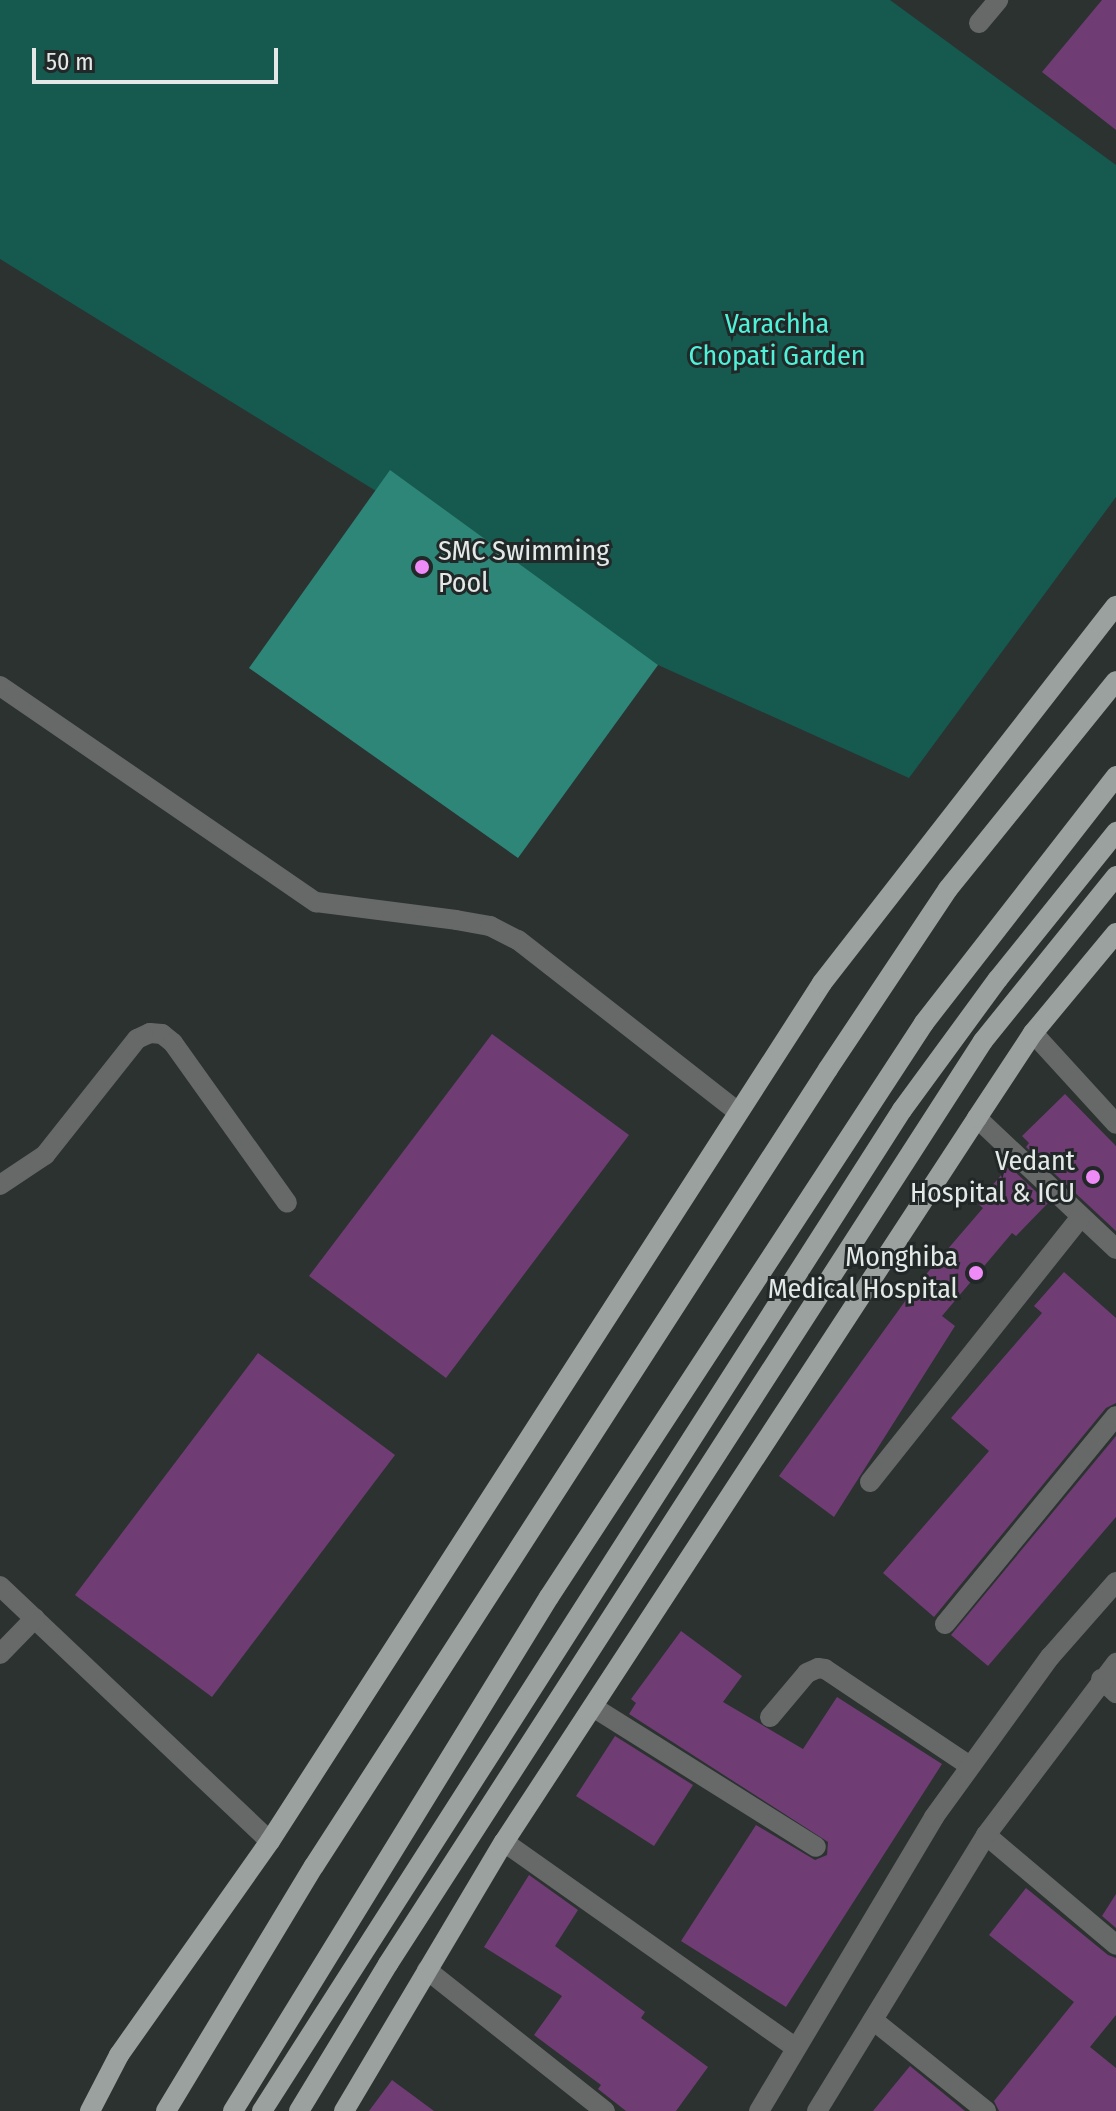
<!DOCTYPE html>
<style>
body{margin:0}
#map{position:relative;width:1116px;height:2111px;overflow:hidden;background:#2b3230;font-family:"Fira Sans Condensed",sans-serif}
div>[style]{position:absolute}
.green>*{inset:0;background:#16594f}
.water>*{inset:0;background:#2d8678}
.building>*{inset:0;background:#703c74}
.minor>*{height:20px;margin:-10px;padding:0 10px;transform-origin:10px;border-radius:10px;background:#666968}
.major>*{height:20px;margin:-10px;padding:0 10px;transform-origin:10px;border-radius:10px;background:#9aa19f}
.dots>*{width:22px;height:22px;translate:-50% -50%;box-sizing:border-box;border:4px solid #212827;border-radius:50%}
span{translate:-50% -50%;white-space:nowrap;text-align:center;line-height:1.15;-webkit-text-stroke:6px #212827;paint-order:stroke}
.park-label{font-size:28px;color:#4ff2d9}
.poi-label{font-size:28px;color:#e4e9e8}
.left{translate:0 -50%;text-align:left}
.right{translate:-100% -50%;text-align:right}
.scale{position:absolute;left:32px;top:48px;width:246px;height:36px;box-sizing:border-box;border:4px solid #e4e9e8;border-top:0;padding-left:10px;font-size:24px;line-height:28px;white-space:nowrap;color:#e4e9e8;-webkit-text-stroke:6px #212827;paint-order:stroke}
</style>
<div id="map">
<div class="green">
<i style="clip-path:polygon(0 0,890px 0,1116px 165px,1116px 497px,909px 778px,658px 665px,0 259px)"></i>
</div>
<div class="water">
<i style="clip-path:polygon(390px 470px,658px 665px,518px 858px,249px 668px)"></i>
</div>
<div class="building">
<i style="clip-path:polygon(1102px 0,1116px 0,1116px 130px,1042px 72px)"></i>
<i style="clip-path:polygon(492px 1034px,629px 1135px,446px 1378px,309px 1276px)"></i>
<i style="clip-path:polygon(1065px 1094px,1116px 1146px,1116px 1231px,1026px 1147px,1029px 1143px,1022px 1136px)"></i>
<i style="clip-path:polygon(1009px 1166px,1048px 1203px,1016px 1236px,1012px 1233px,942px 1316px,955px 1326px,834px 1517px,779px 1476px,916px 1286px,983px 1208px,977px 1203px)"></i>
<i style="clip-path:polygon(1064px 1272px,1116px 1318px,1116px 1403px,1106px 1408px,934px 1617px,883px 1573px,989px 1451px,951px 1418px,1042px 1313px,1034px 1306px)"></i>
<i style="clip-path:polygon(258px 1353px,395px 1455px,212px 1697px,75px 1595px)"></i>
<i style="clip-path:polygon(1116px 1436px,1116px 1517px,988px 1666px,951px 1635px)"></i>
<i style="clip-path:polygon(681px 1631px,742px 1676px,723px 1702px,803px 1749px,837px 1697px,942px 1764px,786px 2007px,681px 1941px,756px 1825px,815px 1860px,827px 1855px,828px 1842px,629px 1714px,636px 1703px,631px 1699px)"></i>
<i style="clip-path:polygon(615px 1736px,693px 1785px,654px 1846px,576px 1796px)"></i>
<i style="clip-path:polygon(529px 1875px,578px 1910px,555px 1946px,645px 2012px,641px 2018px,708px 2067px,676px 2111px,626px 2111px,598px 2089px,601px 2085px,534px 2035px,562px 1996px,484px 1947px)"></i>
<i style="clip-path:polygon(1026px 1888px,1108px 1955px,1116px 1958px,1116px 2015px,1090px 2047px,1116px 2068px,1116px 2111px,999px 2111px,994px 2101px,1074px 2002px,989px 1935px)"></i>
<i style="clip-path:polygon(1116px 1894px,1116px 1928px,1102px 1916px)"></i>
<i style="clip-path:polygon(910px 2066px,965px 2111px,873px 2111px)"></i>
<i style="clip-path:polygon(392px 2080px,434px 2111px,369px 2111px)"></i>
</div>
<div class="minor">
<i style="left:979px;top:23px;width:30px;rotate:-50deg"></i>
<i style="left:0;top:686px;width:383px;rotate:34.4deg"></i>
<i style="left:316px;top:902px;width:141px;rotate:7.3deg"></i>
<i style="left:456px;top:920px;width:35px;rotate:10deg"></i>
<i style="left:490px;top:926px;width:31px;rotate:27deg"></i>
<i style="left:518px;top:940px;width:279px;rotate:38deg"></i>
<i style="left:1033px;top:1033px;width:123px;rotate:47.6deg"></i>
<i style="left:977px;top:1118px;width:191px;rotate:43.3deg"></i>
<i style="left:0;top:1185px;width:54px;rotate:-33.7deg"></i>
<i style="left:45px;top:1155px;width:148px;rotate:-51.6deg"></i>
<i style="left:137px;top:1039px;width:14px;rotate:-25deg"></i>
<i style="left:150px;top:1033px;width:12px;rotate:5deg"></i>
<i style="left:162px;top:1034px;width:14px;rotate:39deg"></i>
<i style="left:173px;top:1043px;width:196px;rotate:54.5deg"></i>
<i style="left:870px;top:1482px;width:339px;rotate:-51.5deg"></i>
<i style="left:0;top:1586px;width:371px;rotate:43.4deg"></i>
<i style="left:945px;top:1624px;width:269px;rotate:-50.6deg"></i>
<i style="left:0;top:1654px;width:50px;rotate:-45.8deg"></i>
<i style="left:1101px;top:1679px;width:21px;rotate:43deg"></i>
<i style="left:593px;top:1707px;width:263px;rotate:32.1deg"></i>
<i style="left:770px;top:1717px;width:57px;rotate:-49.9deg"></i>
<i style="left:807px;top:1673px;width:12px;rotate:-24deg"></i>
<i style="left:818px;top:1668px;width:7px;rotate:8deg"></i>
<i style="left:825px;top:1669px;width:174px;rotate:33.8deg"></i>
<i style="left:986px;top:1835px;width:170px;rotate:40.2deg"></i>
<i style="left:504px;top:1842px;width:357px;rotate:35.2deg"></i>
<i style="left:427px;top:1970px;width:227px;rotate:38.4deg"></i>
<i style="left:873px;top:2020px;width:145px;rotate:38.8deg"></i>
<i style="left:759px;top:2111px;width:342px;rotate:-59.2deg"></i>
<i style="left:934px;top:1817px;width:198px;rotate:-54.1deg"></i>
<i style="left:1050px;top:1657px;width:100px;rotate:-48.7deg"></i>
<i style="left:817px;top:2111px;width:324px;rotate:-58.5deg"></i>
<i style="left:986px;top:1835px;width:216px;rotate:-52.9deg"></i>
</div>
<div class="major">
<i style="left:90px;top:2111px;width:63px;rotate:-62.6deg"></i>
<i style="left:119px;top:2055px;width:262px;rotate:-54.8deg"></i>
<i style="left:270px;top:1841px;width:1020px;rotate:-57.24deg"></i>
<i style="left:822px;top:983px;width:478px;rotate:-52.1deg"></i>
<i style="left:166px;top:2111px;width:286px;rotate:-58.9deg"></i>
<i style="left:314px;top:1866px;width:948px;rotate:-57.18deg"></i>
<i style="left:828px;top:1069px;width:216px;rotate:-56.3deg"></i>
<i style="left:948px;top:889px;width:267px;rotate:-51.1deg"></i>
<i style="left:233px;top:2111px;width:603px;rotate:-58.42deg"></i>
<i style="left:549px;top:1597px;width:686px;rotate:-56.84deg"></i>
<i style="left:924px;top:1023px;width:313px;rotate:-52.1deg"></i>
<i style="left:262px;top:2111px;width:1188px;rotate:-57.41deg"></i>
<i style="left:902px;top:1110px;width:162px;rotate:-53.8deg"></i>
<i style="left:998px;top:979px;width:189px;rotate:-51.2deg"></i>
<i style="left:299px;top:2111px;width:172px;rotate:-58.8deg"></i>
<i style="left:388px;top:1964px;width:1098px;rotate:-57.19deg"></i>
<i style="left:983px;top:1041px;width:212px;rotate:-51.1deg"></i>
<i style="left:344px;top:2111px;width:313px;rotate:-59.3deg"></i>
<i style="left:504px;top:1842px;width:865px;rotate:-56.84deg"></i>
<i style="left:977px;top:1118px;width:102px;rotate:-56.6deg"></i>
<i style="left:1033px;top:1033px;width:130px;rotate:-50.3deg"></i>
</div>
<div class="dots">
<i style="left:422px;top:567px;background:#ef8bf6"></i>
<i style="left:1093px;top:1177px;background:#ef8bf6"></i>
<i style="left:976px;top:1273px;background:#ef8bf6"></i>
</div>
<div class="park-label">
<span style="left:777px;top:340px">Varachha<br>Chopati Garden</span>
</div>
<div class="poi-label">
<span class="left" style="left:438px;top:567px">SMC Swimming<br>Pool</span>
<span class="right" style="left:1075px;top:1177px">Vedant<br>Hospital &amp; ICU</span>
<span class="right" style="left:958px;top:1273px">Monghiba<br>Medical Hospital</span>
</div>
<div class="scale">50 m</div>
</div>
